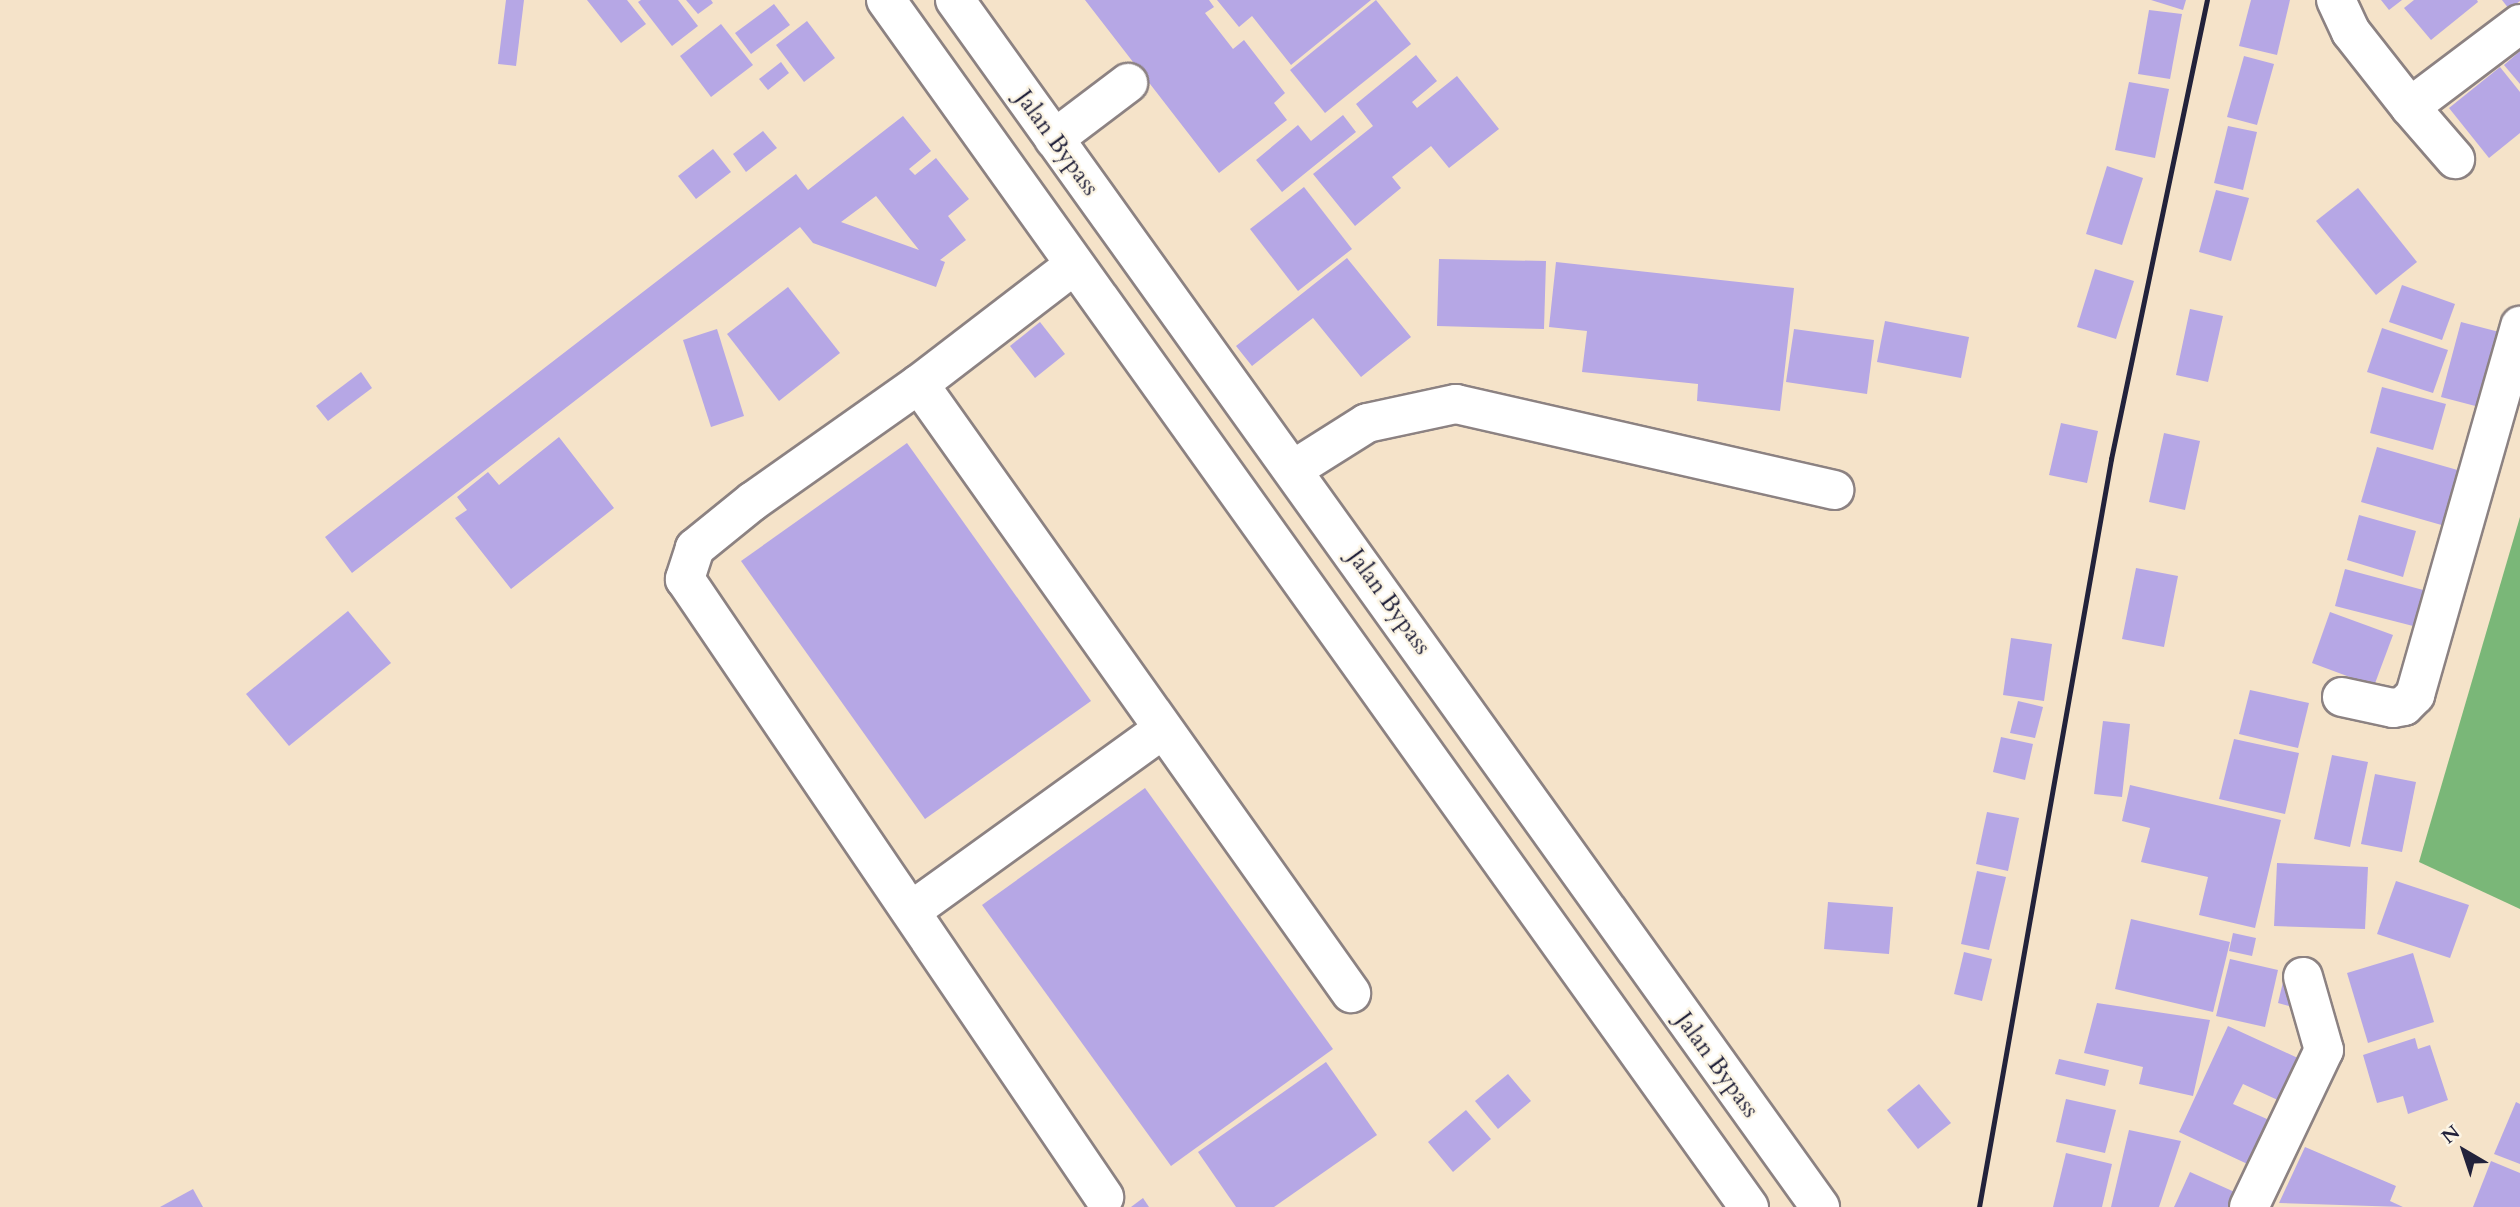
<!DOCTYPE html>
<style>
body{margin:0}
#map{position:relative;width:2520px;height:1207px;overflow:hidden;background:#f5e3c9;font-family:Cardo,serif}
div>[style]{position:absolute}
.forest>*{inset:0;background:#7ab778}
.building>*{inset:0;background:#b6a7e5}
.roads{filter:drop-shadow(2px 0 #8c8282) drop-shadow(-2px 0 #8c8282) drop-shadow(0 2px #8c8282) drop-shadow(0 -2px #8c8282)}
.minor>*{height:38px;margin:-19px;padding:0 19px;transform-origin:19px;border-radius:19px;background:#fff}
.highway>*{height:38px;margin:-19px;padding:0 19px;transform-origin:19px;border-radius:19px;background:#fff}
.rail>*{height:5px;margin:-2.5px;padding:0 2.5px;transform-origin:2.5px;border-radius:2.5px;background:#22223b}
span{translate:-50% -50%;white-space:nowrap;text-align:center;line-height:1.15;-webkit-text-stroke:5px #fcf5e5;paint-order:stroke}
.street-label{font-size:24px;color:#22223b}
.north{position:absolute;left:2429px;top:1116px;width:70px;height:70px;-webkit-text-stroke:5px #fcf5e5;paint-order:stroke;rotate:321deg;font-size:19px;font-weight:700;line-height:28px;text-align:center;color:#22223b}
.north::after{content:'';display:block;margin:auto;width:24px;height:32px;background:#22223b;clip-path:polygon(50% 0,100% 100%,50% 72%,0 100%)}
</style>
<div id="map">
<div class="forest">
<i style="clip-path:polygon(2520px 517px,2520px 909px,2419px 862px)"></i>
</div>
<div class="building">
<i style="clip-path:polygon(506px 0,524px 0,516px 66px,498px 64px)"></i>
<i style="clip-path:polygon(587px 0,627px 0,646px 24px,621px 43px)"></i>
<i style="clip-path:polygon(641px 0,678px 0,698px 26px,672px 46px,638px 2px)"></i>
<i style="clip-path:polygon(686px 0,711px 0,713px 3px,698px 14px)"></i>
<i style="clip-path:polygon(1085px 0,1209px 0,1214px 7px,1205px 13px,1233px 49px,1244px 40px,1285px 93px,1274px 103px,1287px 120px,1219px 173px)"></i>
<i style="clip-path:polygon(1217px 0,1371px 0,1291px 65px,1252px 16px,1239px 27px)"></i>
<i style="clip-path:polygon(1376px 0,1411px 44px,1325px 113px,1290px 70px)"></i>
<i style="clip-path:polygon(2151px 0,2186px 0,2183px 10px)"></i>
<i style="clip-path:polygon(2251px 0,2290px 0,2277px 55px,2239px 46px)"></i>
<i style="clip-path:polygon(2381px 0,2402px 0,2389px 10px)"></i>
<i style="clip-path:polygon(2414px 0,2477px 0,2478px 2px,2431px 40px,2404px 8px)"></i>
<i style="clip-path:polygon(2502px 0,2520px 0,2520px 1px,2509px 9px)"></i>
<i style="clip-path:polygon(774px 4px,790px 25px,751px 54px,735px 33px)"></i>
<i style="clip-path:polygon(2149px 10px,2182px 14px,2170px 79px,2138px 74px)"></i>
<i style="clip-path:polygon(807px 21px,835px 58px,804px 82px,776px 45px)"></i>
<i style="clip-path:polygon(721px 24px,753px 65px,711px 97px,680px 56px)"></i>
<i style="clip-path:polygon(2520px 51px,2520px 84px,2504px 65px)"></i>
<i style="clip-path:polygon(1416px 55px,1437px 81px,1412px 102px,1417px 108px,1457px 76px,1499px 129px,1449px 168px,1431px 146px,1392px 177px,1401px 188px,1355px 226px,1313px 174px,1373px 126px,1356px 104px)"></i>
<i style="clip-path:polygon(2244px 56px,2274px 64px,2257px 125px,2227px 117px)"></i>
<i style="clip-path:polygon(781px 62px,789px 73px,768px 90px,759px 79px)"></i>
<i style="clip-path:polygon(2500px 67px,2520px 92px,2520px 133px,2489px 158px,2449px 108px)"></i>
<i style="clip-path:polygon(2129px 82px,2169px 89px,2155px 158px,2115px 150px)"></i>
<i style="clip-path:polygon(1343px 115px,1356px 132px,1282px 192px,1256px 160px,1298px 125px,1311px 141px)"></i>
<i style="clip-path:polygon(evenodd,903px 116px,931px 151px,909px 169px,915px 175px,936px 158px,969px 199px,948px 216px,966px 240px,940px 260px,945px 262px,936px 287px,813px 243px,800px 227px,352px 573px,325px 537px,796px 174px,808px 190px,903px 116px,876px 196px,919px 250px,841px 222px,876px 196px)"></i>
<i style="clip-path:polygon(2228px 126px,2257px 132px,2243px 190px,2214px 183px)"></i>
<i style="clip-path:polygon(763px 131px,777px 148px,746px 172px,733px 154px)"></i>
<i style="clip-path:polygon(713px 149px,731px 172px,696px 199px,678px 176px)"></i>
<i style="clip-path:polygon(2107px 166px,2143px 178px,2122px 245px,2086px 234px)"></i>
<i style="clip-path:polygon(1304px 187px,1352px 249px,1298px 291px,1250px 229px)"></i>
<i style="clip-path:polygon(2358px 188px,2417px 262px,2376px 295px,2316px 221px)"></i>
<i style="clip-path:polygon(2216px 190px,2249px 198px,2231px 261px,2199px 252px)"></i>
<i style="clip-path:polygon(1347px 258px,1411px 337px,1361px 377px,1313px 318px,1252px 366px,1236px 346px)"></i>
<i style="clip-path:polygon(1439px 259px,1546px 261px,1544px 329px,1437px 326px)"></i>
<i style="clip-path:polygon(1556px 262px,1794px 288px,1780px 411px,1697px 401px,1698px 384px,1582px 372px,1587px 331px,1549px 327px)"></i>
<i style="clip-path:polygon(2095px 269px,2134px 281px,2116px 339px,2077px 327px)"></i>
<i style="clip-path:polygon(2402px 285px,2455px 304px,2442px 340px,2389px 322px)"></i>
<i style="clip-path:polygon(788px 287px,840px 353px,779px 401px,727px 334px)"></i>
<i style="clip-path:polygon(2190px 309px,2223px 316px,2208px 382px,2176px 375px)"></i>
<i style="clip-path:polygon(1885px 321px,1969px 337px,1961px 378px,1877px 362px)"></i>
<i style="clip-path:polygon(1040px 322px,1065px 354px,1035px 378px,1010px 346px)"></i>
<i style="clip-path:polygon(2461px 322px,2503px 333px,2483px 408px,2441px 397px)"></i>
<i style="clip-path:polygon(2382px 328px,2448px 350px,2433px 393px,2367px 372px)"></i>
<i style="clip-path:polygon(717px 329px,744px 416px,711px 427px,683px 340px)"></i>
<i style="clip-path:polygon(1794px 329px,1874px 340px,1867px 394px,1786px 382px)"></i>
<i style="clip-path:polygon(361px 372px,372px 388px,328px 421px,316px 406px)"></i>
<i style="clip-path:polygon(2382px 387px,2446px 404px,2433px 450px,2370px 433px)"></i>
<i style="clip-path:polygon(2061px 423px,2098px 431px,2087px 483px,2049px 475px)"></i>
<i style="clip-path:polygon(2164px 433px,2200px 441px,2185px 510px,2149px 502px)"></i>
<i style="clip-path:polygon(559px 437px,614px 508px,511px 589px,455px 518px,467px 510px,457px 497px,488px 472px,499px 485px)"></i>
<i style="clip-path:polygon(907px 443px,1091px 701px,925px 819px,741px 561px)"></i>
<i style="clip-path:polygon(2377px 447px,2461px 471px,2445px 526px,2361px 502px)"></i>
<i style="clip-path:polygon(2359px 515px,2416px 531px,2403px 577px,2347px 560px)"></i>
<i style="clip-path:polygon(2136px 568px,2178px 576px,2164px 647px,2122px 639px)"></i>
<i style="clip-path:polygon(2345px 569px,2427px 591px,2417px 627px,2335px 606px)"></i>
<i style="clip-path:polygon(348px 611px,391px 663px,289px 746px,246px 694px)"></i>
<i style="clip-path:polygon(2330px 612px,2393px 635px,2374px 686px,2312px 663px)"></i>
<i style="clip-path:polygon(2011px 638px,2052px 644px,2044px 701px,2003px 695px)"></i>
<i style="clip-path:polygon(2250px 690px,2309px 703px,2298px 748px,2239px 734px)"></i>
<i style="clip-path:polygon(2018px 701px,2043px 707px,2035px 738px,2010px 733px)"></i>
<i style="clip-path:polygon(2103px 721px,2130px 724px,2122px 797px,2094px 794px)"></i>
<i style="clip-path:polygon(2001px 737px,2033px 744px,2025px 780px,1993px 772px)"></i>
<i style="clip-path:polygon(2234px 739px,2299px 753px,2285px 814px,2219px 799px)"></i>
<i style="clip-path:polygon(2332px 755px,2368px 762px,2350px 847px,2314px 839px)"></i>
<i style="clip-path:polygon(2375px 774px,2416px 782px,2402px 852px,2361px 844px)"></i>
<i style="clip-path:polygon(2130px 785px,2281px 820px,2255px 928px,2199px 915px,2208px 877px,2141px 862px,2150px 828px,2122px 821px)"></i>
<i style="clip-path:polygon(1145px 788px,1333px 1049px,1171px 1166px,982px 905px)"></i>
<i style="clip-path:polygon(1987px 812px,2019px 818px,2008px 871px,1976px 864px)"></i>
<i style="clip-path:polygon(2277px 863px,2368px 867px,2365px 929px,2274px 926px)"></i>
<i style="clip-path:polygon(1977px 871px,2006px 877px,1989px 950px,1961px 944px)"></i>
<i style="clip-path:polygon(2396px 881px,2469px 905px,2450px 958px,2377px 934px)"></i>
<i style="clip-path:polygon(1828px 902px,1893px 907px,1889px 954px,1824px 949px)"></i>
<i style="clip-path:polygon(2131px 919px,2230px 942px,2213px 1012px,2115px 989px)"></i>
<i style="clip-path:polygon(2233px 933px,2256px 938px,2252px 956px,2229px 951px)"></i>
<i style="clip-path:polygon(1964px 952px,1992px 959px,1982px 1001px,1954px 994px)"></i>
<i style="clip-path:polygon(2413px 953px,2434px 1022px,2368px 1043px,2347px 973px)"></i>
<i style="clip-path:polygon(2230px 959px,2278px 970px,2265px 1027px,2216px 1016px)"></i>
<i style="clip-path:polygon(2283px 982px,2297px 986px,2293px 1007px,2278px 1003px)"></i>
<i style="clip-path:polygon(2097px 1003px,2210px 1020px,2193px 1096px,2139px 1084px,2143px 1067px,2084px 1053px)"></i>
<i style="clip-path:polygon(2228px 1026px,2313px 1065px,2293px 1107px,2243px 1084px,2233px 1104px,2276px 1123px,2256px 1168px,2179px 1132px)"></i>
<i style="clip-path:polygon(2415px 1038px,2418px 1049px,2430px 1045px,2448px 1100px,2408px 1114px,2403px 1096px,2377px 1103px,2363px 1055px)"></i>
<i style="clip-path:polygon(2059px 1059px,2109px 1070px,2105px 1086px,2055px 1074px)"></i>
<i style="clip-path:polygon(1326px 1062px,1377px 1135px,1274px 1207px,1236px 1207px,1198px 1152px)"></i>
<i style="clip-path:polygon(1508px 1074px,1531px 1101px,1498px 1129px,1475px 1101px)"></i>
<i style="clip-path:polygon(1919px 1084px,1951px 1123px,1918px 1149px,1887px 1110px)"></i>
<i style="clip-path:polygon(2066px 1099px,2116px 1110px,2105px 1153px,2056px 1142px)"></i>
<i style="clip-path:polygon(2516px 1102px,2520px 1104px,2520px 1164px,2494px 1154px)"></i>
<i style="clip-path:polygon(1466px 1110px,1491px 1139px,1453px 1172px,1428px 1142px)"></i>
<i style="clip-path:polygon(2129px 1130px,2181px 1141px,2159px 1207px,2111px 1207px)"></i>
<i style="clip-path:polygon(2305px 1147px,2396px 1186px,2390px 1201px,2403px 1207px,2279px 1203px)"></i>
<i style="clip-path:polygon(2066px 1153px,2112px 1164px,2102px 1207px,2053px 1207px)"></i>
<i style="clip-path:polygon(2491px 1161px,2520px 1173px,2520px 1207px,2473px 1207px)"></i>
<i style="clip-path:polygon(2190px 1172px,2239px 1194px,2234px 1207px,2174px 1207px)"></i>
<i style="clip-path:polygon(193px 1189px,203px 1207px,160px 1207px)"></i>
<i style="clip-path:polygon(1143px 1198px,1149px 1207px,1131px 1207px)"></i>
</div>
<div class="roads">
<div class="minor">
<i style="left:2336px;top:0;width:35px;rotate:65deg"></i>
<i style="left:2351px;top:32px;width:95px;rotate:51.8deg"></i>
<i style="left:2410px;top:107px;width:138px;rotate:-37deg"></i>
<i style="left:2410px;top:107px;width:69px;rotate:49.1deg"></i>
<i style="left:1054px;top:139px;width:93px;rotate:-37.1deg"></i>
<i style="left:1073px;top:266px;width:194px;rotate:142.5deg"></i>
<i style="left:919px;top:384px;width:203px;rotate:144.8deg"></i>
<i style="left:753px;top:501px;width:75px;rotate:141deg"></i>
<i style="left:695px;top:548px;width:33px;rotate:108deg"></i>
<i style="left:685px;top:579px;width:747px;rotate:55.86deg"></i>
<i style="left:919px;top:384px;width:747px;rotate:54.65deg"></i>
<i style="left:1294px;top:469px;width:86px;rotate:-32.2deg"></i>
<i style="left:1367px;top:423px;width:91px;rotate:-12.1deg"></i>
<i style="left:1456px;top:404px;width:388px;rotate:12.8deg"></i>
<i style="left:2342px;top:697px;width:52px;rotate:12.2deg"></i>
<i style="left:2393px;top:708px;width:11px;rotate:-10deg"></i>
<i style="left:2404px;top:706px;width:16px;rotate:-45deg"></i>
<i style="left:2415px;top:695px;width:384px;rotate:-74.1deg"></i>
<i style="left:911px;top:911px;width:309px;rotate:-35.8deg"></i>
<i style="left:2249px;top:1207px;width:174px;rotate:-64.5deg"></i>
<i style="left:2324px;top:1050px;width:76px;rotate:-106deg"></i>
</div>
<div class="highway">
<i style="left:886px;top:0;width:1484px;rotate:54.44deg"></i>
<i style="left:955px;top:0;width:1485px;rotate:54.37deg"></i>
</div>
</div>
<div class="rail">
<i style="left:1979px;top:1207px;width:760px;rotate:-79.99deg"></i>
<i style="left:2111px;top:459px;width:469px;rotate:-78.2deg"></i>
</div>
<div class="street-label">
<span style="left:1057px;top:143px;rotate:54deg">Jalan Bypass</span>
<span style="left:1389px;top:602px;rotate:54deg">Jalan Bypass</span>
<span style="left:1717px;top:1065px;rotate:54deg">Jalan Bypass</span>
</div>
<div class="north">N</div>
</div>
